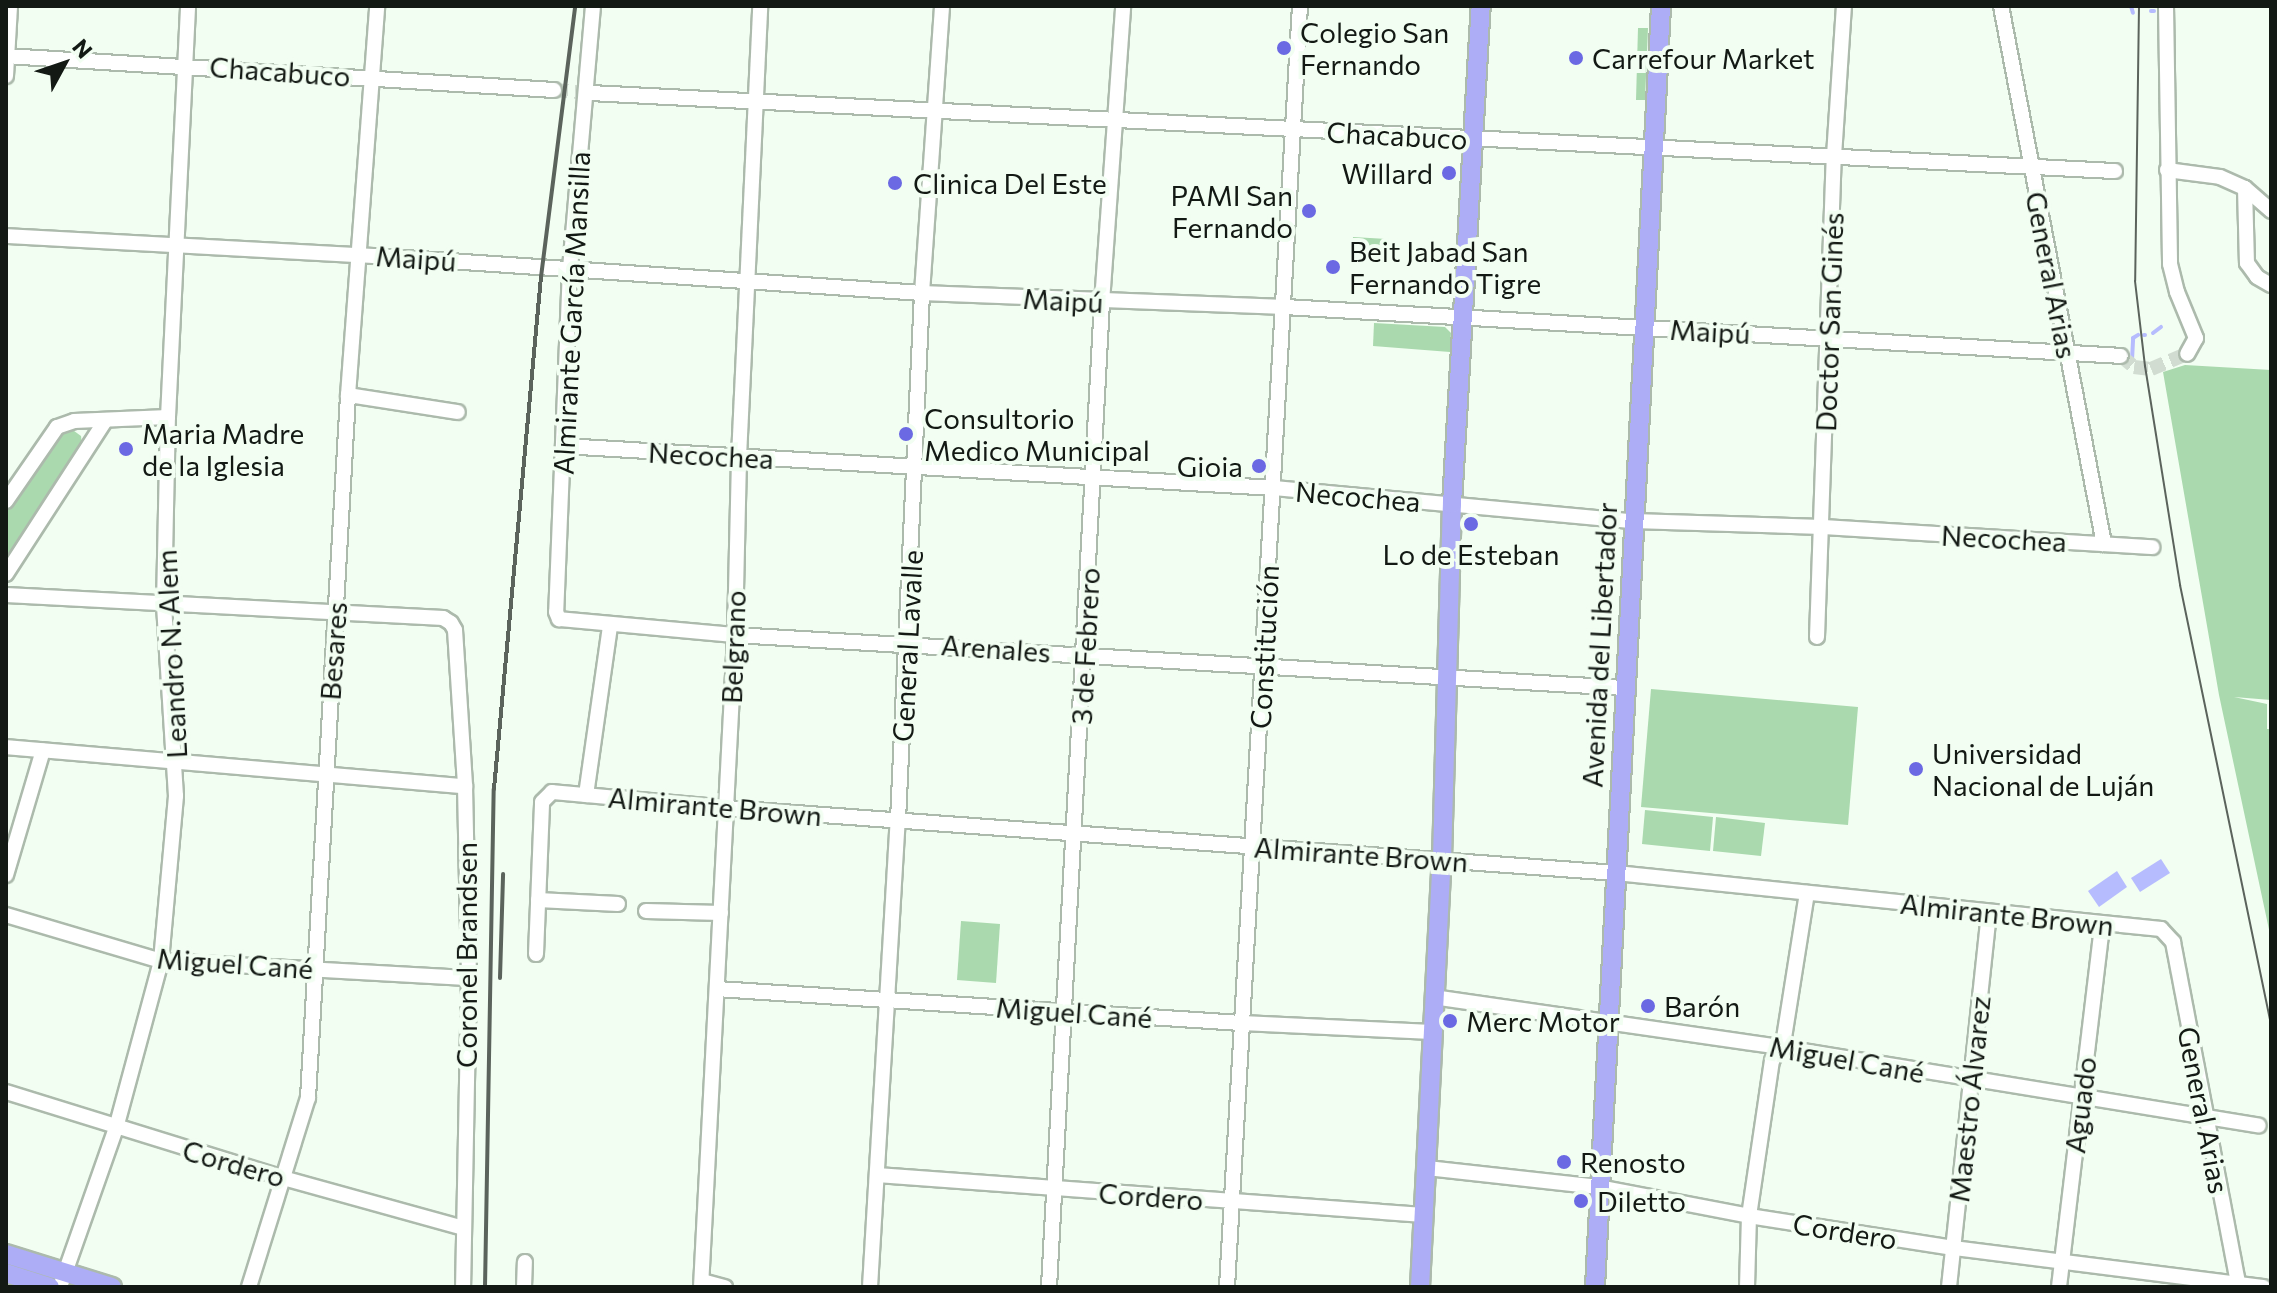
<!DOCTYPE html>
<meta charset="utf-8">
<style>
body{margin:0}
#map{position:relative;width:2277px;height:1293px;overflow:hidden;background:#f2fef2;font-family:Commissioner,sans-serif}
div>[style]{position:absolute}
.green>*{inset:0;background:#aad9ae}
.water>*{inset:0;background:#b6bcfe}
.stream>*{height:4px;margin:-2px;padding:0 2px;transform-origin:2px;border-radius:2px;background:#b6bcfe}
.minor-tunnel>*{height:14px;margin-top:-7px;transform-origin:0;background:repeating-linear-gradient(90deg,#d1dcd1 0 14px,transparent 0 21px)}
.roads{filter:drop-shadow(2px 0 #acbaac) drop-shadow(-2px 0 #acbaac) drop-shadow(0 2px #acbaac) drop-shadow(0 -2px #acbaac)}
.minor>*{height:14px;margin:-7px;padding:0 7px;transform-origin:7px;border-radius:7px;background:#fff}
.major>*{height:18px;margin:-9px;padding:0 9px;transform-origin:9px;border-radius:9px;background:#adadf6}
.tram>*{height:2px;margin:-1px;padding:0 1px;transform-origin:1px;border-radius:1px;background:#5b635c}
.rail>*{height:4px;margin:-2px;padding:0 2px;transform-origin:2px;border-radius:2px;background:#5b635c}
.dots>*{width:22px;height:22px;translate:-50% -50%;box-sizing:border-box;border:4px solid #f2fef2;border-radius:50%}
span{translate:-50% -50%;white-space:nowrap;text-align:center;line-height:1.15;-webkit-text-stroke:8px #f2fef2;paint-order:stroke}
.poi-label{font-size:28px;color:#131914}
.left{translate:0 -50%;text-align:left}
.right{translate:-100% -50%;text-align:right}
.street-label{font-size:28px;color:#131914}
.frame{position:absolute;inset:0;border:8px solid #131914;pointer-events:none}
.north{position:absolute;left:24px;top:24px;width:80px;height:80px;-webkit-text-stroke:6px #f2fef2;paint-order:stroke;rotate:50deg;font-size:22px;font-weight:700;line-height:32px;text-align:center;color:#131914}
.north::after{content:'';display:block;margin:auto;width:28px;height:36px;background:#131914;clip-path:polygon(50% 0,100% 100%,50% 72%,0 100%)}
</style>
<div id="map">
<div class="green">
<i style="clip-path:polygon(1638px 28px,1648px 28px,1645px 100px,1636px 100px)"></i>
<i style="clip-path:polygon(1353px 237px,1387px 239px,1386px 256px,1352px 254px)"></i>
<i style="clip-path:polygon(1374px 323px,1445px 327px,1451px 333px,1450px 352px,1373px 346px)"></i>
<i style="clip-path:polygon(2185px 365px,2271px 370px,2271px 700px,2234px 697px,2267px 704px,2267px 729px,2271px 729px,2271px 939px,2219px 695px,2163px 372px)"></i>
<i style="clip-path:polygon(70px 428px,81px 436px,82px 445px,6px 566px,6px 513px,60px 432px)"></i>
<i style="clip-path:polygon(1651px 689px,1858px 707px,1848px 825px,1641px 807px)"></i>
<i style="clip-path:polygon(1645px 810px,1713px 817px,1710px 851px,1642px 844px)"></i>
<i style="clip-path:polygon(1716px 817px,1765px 823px,1761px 856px,1713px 851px)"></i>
<i style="clip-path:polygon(961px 921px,1000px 924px,996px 983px,957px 980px)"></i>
</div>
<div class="water">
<i style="clip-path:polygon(2161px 859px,2170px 873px,2140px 892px,2131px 878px)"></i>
<i style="clip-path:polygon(2117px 871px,2127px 887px,2099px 907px,2088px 891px)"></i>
</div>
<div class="stream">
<i style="left:2131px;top:6px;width:7px;rotate:74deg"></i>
<i style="left:2151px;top:11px;width:3px"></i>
<i style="left:2153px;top:333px;width:10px;rotate:-37deg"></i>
<i style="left:2144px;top:335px;width:1px"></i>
<i style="left:2132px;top:360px;width:22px;rotate:-87deg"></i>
<i style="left:2133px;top:338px;width:6px;rotate:-31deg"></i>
</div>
<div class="minor-tunnel">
<i style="left:554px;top:90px;width:36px;rotate:5deg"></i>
<i style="left:2121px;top:356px;width:17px;rotate:40deg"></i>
<i style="left:2134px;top:367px;width:17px;rotate:7deg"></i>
<i style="left:2151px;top:369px;width:39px;rotate:-23deg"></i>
</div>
<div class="roads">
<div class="minor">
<i style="left:593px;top:6px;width:263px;rotate:95deg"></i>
<i style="left:570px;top:268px;width:344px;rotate:92.3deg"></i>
<i style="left:556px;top:612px;width:8px;rotate:67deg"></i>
<i style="left:559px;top:619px;width:177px;rotate:5.2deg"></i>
<i style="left:735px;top:635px;width:892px;rotate:3.41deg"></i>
<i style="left:2001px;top:6px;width:548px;rotate:79.16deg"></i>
<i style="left:2166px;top:6px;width:258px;rotate:89.1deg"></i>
<i style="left:2170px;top:264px;width:29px;rotate:76deg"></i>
<i style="left:2177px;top:292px;width:50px;rotate:67.6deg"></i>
<i style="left:2196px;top:338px;width:18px;rotate:119deg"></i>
<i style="left:6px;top:56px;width:549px;rotate:3.55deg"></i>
<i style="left:6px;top:76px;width:70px;rotate:-86.7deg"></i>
<i style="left:590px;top:93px;width:1527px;rotate:2.93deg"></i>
<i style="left:2167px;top:170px;width:53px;rotate:7.5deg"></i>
<i style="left:2220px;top:177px;width:27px;rotate:24deg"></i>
<i style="left:2245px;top:188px;width:35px;rotate:41deg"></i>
<i style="left:2245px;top:188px;width:75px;rotate:88.5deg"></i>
<i style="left:2247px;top:263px;width:17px;rotate:54deg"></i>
<i style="left:2257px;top:277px;width:16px;rotate:30deg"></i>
<i style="left:6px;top:236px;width:370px;rotate:3.1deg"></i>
<i style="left:375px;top:256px;width:548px;rotate:3.87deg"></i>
<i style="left:922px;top:293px;width:363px;rotate:2.2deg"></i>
<i style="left:1285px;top:307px;width:837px;rotate:3.35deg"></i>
<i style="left:348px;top:395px;width:111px;rotate:8.8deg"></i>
<i style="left:563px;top:446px;width:712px;rotate:3.38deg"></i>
<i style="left:1274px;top:488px;width:361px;rotate:5.3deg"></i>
<i style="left:1633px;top:521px;width:189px;rotate:1.8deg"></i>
<i style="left:1822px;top:527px;width:331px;rotate:3.5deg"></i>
<i style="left:6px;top:501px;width:90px;rotate:-55.4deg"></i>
<i style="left:57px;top:427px;width:18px;rotate:-19deg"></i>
<i style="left:74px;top:421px;width:94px;rotate:-2.4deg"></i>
<i style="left:6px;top:574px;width:182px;rotate:-57.1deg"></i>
<i style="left:6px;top:595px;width:438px;rotate:3deg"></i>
<i style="left:443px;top:618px;width:9px;rotate:32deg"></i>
<i style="left:451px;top:623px;width:8px;rotate:60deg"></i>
<i style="left:455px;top:630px;width:156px;rotate:86.3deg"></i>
<i style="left:465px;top:786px;width:192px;rotate:88.8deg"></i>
<i style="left:469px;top:978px;width:309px;rotate:91.1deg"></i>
<i style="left:1817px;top:637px;width:481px;rotate:-88deg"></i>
<i style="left:1834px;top:156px;width:150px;rotate:-86.2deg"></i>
<i style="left:6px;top:747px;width:461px;rotate:4.9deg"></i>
<i style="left:586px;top:795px;width:171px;rotate:-81.9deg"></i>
<i style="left:6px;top:875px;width:130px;rotate:-73.5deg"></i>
<i style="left:538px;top:900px;width:80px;rotate:2.9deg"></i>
<i style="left:646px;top:911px;width:75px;rotate:1.5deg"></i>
<i style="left:6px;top:915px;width:162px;rotate:16.5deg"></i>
<i style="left:161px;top:961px;width:308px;rotate:3.2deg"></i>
<i style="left:536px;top:954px;width:152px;rotate:-87.7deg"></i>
<i style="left:542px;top:802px;width:14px;rotate:-45deg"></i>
<i style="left:552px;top:792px;width:176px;rotate:5.2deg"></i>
<i style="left:727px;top:808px;width:891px;rotate:4.18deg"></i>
<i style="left:1616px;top:873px;width:548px;rotate:5.87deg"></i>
<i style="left:2161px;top:929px;width:18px;rotate:47deg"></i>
<i style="left:2173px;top:942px;width:351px;rotate:79.2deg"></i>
<i style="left:717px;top:989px;width:526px;rotate:3.71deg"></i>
<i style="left:1242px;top:1023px;width:190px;rotate:2.7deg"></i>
<i style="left:1433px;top:997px;width:350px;rotate:8.2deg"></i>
<i style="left:1779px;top:1047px;width:486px;rotate:9.3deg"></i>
<i style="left:6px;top:1092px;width:290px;rotate:17.2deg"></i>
<i style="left:283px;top:1178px;width:187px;rotate:15.5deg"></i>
<i style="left:1427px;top:1168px;width:173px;rotate:6.3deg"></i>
<i style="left:1599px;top:1187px;width:153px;rotate:10.9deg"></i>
<i style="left:1749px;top:1216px;width:207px;rotate:8.9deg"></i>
<i style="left:1954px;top:1248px;width:312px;rotate:7.2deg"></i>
<i style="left:877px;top:1175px;width:548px;rotate:4.18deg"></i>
<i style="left:702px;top:1281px;width:24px;rotate:15deg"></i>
<i style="left:60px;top:1287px;width:169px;rotate:-70.6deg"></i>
<i style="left:116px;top:1128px;width:173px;rotate:-74.9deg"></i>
<i style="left:161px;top:961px;width:166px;rotate:-84.8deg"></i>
<i style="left:176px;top:796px;width:191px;rotate:-93.6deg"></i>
<i style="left:164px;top:605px;width:188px;rotate:-88.8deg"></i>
<i style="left:168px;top:417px;width:411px;rotate:-87.2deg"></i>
<i style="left:249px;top:1287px;width:198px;rotate:-72.7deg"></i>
<i style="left:308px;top:1098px;width:704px;rotate:-86.74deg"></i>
<i style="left:348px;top:395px;width:390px;rotate:-85.7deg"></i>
<i style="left:524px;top:1287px;width:25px;rotate:-88deg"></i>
<i style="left:701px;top:1287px;width:653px;rotate:-87.01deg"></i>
<i style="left:735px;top:635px;width:178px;rotate:-88.7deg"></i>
<i style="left:739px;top:457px;width:451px;rotate:-87.3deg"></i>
<i style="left:870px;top:1287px;width:468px;rotate:-86.6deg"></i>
<i style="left:898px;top:820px;width:528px;rotate:-87.39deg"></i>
<i style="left:922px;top:293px;width:288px;rotate:-86deg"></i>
<i style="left:1049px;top:1287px;width:986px;rotate:-86.92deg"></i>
<i style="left:1102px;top:302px;width:297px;rotate:-85.9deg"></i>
<i style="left:1227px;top:1287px;width:1283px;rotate:-86.74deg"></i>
<i style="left:1747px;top:1287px;width:71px;rotate:-88.4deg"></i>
<i style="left:1749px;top:1216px;width:157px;rotate:-81.6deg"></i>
<i style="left:1772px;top:1061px;width:26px;rotate:-62deg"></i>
<i style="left:1784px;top:1038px;width:147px;rotate:-81deg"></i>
<i style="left:1949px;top:1287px;width:377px;rotate:-83.9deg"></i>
<i style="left:2059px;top:1287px;width:366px;rotate:-83.2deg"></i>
</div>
<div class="major">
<i style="left:6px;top:1254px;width:111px;rotate:17.3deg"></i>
<i style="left:6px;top:1273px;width:46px;rotate:17.7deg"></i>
<i style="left:1420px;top:1287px;width:429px;rotate:-87.1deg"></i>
<i style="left:1442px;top:859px;width:355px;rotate:-88.4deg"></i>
<i style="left:1452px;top:504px;width:499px;rotate:-86.7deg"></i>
<i style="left:1595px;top:1287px;width:1283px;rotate:-87.05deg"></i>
</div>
</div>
<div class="tram">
<i style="left:2139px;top:6px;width:275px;rotate:90.8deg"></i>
<i style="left:2135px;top:281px;width:86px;rotate:83.3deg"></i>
<i style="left:2145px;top:366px;width:222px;rotate:80.9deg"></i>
<i style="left:2180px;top:585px;width:448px;rotate:78.3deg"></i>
</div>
<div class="rail">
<i style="left:500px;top:978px;width:104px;rotate:-88.3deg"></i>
<i style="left:485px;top:1287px;width:498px;rotate:-89deg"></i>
<i style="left:494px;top:789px;width:514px;rotate:-84.76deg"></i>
<i style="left:541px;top:277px;width:273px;rotate:-82.8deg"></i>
</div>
<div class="dots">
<i style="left:1284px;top:48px;background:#6b69e3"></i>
<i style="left:1576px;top:58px;background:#6b69e3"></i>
<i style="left:1449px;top:173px;background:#6b69e3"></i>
<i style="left:895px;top:183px;background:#6b69e3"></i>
<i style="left:1309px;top:211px;background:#6b69e3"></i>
<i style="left:1333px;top:267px;background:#6b69e3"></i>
<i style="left:906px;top:434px;background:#6b69e3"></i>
<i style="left:126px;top:449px;background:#6b69e3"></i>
<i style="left:1259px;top:466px;background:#6b69e3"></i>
<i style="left:1471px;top:524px;background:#6b69e3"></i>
<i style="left:1916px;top:769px;background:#6b69e3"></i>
<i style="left:1648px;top:1006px;background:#6b69e3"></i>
<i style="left:1450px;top:1021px;background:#6b69e3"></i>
<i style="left:1564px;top:1162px;background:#6b69e3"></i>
<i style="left:1581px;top:1201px;background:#6b69e3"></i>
</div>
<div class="poi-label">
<span class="left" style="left:1300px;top:48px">Colegio San<br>Fernando</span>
<span class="left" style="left:1592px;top:58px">Carrefour Market</span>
<span class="right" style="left:1433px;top:173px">Willard</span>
<span class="left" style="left:913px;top:183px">Clinica Del Este</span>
<span class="right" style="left:1293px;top:211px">PAMI San<br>Fernando</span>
<span class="left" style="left:1349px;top:267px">Beit Jabad San<br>Fernando Tigre</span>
<span class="left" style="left:924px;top:434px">Consultorio<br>Medico Municipal</span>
<span class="left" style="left:142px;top:449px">Maria Madre<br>de la Iglesia</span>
<span class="right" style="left:1243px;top:466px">Gioia</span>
<span style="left:1471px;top:554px">Lo de Esteban</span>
<span class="left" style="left:1932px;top:769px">Universidad<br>Nacional de Luján</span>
<span class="left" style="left:1664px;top:1006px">Barón</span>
<span class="left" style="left:1466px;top:1021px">Merc Motor</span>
<span class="left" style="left:1580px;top:1162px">Renosto</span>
<span class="left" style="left:1597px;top:1201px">Diletto</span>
</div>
<div class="street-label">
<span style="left:280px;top:71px;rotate:4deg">Chacabuco</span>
<span style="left:1397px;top:135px;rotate:3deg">Chacabuco</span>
<span style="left:416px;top:258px;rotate:4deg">Maipú</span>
<span style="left:2052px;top:275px;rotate:79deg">General Arias</span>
<span style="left:1063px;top:300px;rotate:3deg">Maipú</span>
<span style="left:571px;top:313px;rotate:-87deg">Almirante García Mansilla</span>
<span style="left:1829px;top:322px;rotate:-88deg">Doctor San Ginés</span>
<span style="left:1710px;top:331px;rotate:3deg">Maipú</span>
<span style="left:711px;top:455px;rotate:3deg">Necochea</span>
<span style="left:1358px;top:496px;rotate:5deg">Necochea</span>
<span style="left:2004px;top:538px;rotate:3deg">Necochea</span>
<span style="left:1599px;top:645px;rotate:-87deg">Avenida del Libertador</span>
<span style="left:907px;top:646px;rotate:-87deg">General Lavalle</span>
<span style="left:1085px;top:646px;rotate:-87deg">3 de Febrero</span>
<span style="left:733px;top:647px;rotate:-88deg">Belgrano</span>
<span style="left:1264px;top:647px;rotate:-87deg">Constitución</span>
<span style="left:996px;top:648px;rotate:4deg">Arenales</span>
<span style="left:333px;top:651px;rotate:-86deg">Besares</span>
<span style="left:171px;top:654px;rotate:-93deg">Leandro N. Alem</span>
<span style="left:715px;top:806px;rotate:5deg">Almirante Brown</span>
<span style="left:1361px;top:854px;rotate:4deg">Almirante Brown</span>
<span style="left:2007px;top:914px;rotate:6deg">Almirante Brown</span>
<span style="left:466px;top:955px;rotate:-90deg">Coronel Brandsen</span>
<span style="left:235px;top:963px;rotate:4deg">Miguel Cané</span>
<span style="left:1074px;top:1012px;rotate:4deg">Miguel Cané</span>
<span style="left:1847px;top:1059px;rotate:10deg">Miguel Cané</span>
<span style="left:1969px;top:1099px;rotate:-84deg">Maestro Álvarez</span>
<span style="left:2080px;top:1105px;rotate:-83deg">Aguado</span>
<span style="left:2204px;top:1110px;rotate:79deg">General Arias</span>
<span style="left:234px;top:1163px;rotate:16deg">Cordero</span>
<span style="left:1151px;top:1196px;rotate:4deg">Cordero</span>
<span style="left:1845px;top:1231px;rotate:9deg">Cordero</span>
</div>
<div class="frame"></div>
<div class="north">N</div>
</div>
